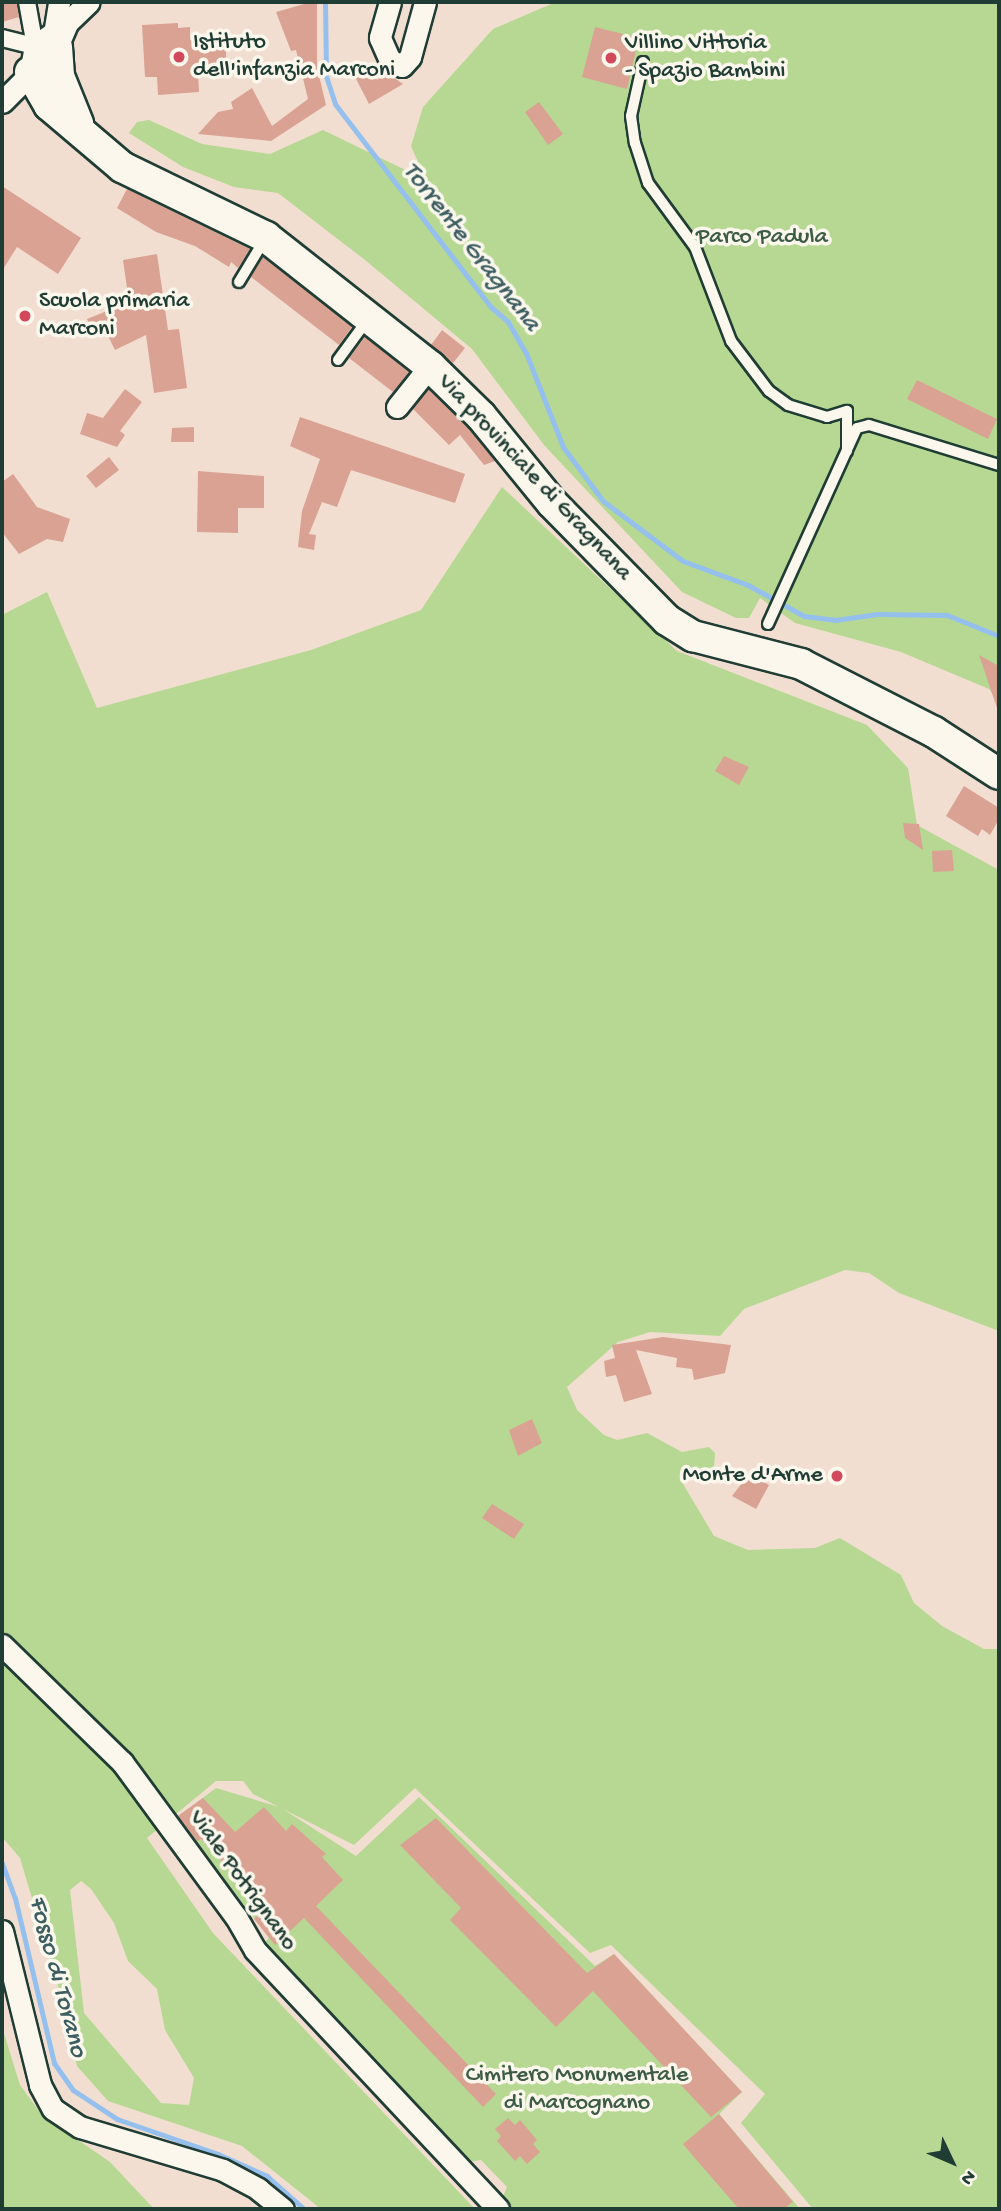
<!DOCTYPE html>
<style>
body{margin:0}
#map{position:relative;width:1001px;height:2211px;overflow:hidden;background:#f1ded1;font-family:"Gochi Hand",sans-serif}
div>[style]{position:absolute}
.green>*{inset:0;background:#b6d892}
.stream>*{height:5px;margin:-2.5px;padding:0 2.5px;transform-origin:2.5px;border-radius:2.5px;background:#95c0ee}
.building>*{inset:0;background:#daa293}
.roads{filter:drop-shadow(2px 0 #1f3d34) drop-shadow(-2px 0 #1f3d34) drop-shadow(0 2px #1f3d34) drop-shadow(0 -2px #1f3d34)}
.service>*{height:10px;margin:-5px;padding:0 5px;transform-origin:5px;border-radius:5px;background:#fbf7ec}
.pedestrian>*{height:16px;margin:-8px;padding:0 8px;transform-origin:8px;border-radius:8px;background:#fbf7ec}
.minor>*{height:21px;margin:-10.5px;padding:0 10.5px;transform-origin:10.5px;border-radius:10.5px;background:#fbf7ec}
.secondary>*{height:30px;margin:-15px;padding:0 15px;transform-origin:15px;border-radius:15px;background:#fbf7ec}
.dots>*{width:19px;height:19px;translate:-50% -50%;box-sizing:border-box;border:4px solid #fbf7ec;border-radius:50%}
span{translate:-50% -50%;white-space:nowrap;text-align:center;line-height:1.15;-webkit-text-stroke:7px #fbf7ec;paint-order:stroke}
.poi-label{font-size:24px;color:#1f3d34}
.left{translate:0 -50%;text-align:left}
.right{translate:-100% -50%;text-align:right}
.park-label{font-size:24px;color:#3d5c47}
.street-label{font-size:24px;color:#1f3d34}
.water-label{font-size:26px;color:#3c5e62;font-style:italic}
.frame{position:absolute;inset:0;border:4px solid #1f3d34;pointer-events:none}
.north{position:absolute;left:917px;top:2127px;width:70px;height:70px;-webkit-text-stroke:5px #fbf7ec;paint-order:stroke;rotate:134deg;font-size:19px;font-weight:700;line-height:28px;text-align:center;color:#1f3d34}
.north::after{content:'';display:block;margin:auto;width:24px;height:32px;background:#1f3d34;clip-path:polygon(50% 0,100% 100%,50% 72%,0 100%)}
</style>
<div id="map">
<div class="green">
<i style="clip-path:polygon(556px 2px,999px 2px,999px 703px,989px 689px,901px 652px,795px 623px,760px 598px,749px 618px,736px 618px,682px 592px,544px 445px,472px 349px,365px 260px,278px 193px,234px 187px,183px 167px,129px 133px,137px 122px,149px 120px,202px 144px,270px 154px,323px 130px,426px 180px,411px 146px,423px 107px,493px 29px)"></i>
<i style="clip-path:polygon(evenodd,502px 487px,677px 651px,867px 725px,908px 768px,917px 825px,999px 870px,999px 1331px,899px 1293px,869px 1273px,845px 1270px,744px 1309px,720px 1336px,650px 1332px,618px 1342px,567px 1387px,577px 1410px,604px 1435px,617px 1440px,647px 1433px,682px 1452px,709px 1447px,715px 1453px,714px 1467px,689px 1475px,683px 1484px,714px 1536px,748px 1550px,815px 1548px,840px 1538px,901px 1575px,914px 1603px,942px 1626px,984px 1649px,999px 1649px,999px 2209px,813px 2209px,741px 2123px,765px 2094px,611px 1945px,590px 1953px,415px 1788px,354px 1845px,283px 1809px,356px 1856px,419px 1797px,595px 1966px,614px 1954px,742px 2092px,719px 2114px,800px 2209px,511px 2209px,502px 2199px,507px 2187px,481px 2160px,468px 2162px,262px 1945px,269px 1938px,177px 1817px,216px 1788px,279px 1807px,253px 1794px,243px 1781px,216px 1781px,147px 1838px,213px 1933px,475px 2209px,321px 2209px,242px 2146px,108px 2101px,77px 2066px,62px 1999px,20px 1858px,2px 1837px,2px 615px,47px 592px,97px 708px,311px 650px,421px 610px,502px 487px,81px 1881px,91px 1889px,114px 1923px,128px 1961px,157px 1989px,165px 2030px,194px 2078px,189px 2105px,161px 2103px,84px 2013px,70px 1890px,81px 1881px)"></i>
<i style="clip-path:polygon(2px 2027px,20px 2085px,42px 2115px,110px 2162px,154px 2209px,2px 2209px)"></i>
</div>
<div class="stream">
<i style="left:325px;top:2px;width:74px;rotate:89.2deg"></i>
<i style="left:326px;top:76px;width:29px;rotate:72deg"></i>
<i style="left:335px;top:104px;width:256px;rotate:52.5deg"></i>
<i style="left:491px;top:307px;width:23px;rotate:41deg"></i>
<i style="left:508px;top:322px;width:36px;rotate:60deg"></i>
<i style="left:526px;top:353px;width:101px;rotate:68.5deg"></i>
<i style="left:563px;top:447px;width:67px;rotate:53.5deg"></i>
<i style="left:603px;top:501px;width:100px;rotate:36.9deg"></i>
<i style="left:683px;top:561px;width:69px;rotate:20.3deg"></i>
<i style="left:748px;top:585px;width:64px;rotate:29deg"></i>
<i style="left:804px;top:616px;width:31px;rotate:7deg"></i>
<i style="left:835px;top:620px;width:43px;rotate:-7.9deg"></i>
<i style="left:878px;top:614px;width:69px;rotate:0.8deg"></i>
<i style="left:947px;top:615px;width:56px;rotate:22deg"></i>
<i style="left:2px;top:1863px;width:37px;rotate:70deg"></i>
<i style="left:15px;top:1898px;width:170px;rotate:76.7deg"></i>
<i style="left:54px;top:2063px;width:33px;rotate:55deg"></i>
<i style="left:73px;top:2090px;width:53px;rotate:33.4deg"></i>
<i style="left:117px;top:2119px;width:107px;rotate:19.1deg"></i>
<i style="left:218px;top:2154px;width:54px;rotate:24.2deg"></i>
<i style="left:267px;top:2176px;width:50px;rotate:41.7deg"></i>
</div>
<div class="building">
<i style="clip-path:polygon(2px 2px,17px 2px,19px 17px,2px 22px)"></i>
<i style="clip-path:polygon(311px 2px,317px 2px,317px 67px,326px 105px,271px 141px,198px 134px,218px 112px,233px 109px,231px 102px,252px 88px,272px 126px,308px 99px,296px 50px,291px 51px,276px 12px)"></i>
<i style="clip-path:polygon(178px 23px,178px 28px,190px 27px,190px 40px,225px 37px,227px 71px,198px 72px,199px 92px,158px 95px,157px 77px,145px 77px,142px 25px)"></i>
<i style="clip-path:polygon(595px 27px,639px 38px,627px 89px,582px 77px)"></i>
<i style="clip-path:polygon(371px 67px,377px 80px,387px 73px,403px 84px,369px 104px,354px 75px)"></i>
<i style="clip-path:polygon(539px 102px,563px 134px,548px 145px,525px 112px)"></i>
<i style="clip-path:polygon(2px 186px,81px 238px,58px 274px,17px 247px,2px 271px)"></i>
<i style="clip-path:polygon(127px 189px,250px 249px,238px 268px,231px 262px,229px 267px,195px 246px,156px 232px,117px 208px)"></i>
<i style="clip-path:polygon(157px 254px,168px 330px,179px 329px,187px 388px,154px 393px,146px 335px,115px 350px,106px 332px,94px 336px,87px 319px,129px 302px,123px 260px)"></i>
<i style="clip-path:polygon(263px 257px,352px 327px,339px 345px,251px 277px)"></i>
<i style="clip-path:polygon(442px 330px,465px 348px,453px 363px,431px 345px)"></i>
<i style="clip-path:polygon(365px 337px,409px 372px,393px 392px,349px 358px)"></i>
<i style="clip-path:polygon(917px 380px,997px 419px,988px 439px,907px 399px)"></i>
<i style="clip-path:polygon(125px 389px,142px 402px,120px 431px,125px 435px,117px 447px,80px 434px,87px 413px,103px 418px)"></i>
<i style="clip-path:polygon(428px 389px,468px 428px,495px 461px,484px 465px,460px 435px,449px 445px,413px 409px)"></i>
<i style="clip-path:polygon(300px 417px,465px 474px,455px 503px,351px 470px,337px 507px,322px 502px,309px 534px,316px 535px,314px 550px,298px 547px,302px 511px,320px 459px,290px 446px)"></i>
<i style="clip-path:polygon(194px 427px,194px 442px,171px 442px,172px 428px)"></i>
<i style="clip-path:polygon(109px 457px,119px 470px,96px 488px,86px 476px)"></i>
<i style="clip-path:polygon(198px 471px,264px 476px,264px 508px,238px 508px,238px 533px,197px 532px)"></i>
<i style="clip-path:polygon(13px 474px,37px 507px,70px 519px,63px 542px,47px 539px,19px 554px,2px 532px,2px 482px)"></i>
<i style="clip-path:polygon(979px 655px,999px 666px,999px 708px,997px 708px)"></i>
<i style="clip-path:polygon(724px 756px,749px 767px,739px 785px,715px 771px)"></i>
<i style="clip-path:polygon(964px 786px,999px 808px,999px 819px,990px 835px,982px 829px,978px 836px,946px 816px)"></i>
<i style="clip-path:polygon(903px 823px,919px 824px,923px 850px,905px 838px)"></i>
<i style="clip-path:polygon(952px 850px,954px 871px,933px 872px,932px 851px)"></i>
<i style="clip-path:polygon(663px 1337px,731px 1345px,725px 1373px,694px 1380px,692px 1369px,676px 1367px,677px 1358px,636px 1350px,652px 1394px,624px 1402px,616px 1375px,606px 1377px,604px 1361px,615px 1358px,612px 1345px)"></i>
<i style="clip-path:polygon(532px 1419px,542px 1443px,518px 1456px,509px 1430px)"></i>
<i style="clip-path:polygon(753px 1476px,769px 1485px,756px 1509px,732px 1496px,746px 1478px,750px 1481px)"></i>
<i style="clip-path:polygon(492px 1504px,524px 1524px,514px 1539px,482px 1518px)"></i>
<i style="clip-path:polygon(203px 1798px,235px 1832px,264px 1807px,286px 1831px,292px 1824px,326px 1854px,322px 1857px,343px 1880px,316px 1906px,496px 2094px,483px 2107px,304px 1918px,275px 1945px,254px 1919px,260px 1913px,241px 1892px,246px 1887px,201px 1839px,197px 1841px,178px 1816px)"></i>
<i style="clip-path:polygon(436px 1818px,587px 1973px,614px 1954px,742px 2092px,711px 2117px,593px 1991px,556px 2027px,450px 1920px,461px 1908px,400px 1845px)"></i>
<i style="clip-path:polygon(719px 2114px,793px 2202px,784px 2209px,739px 2209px,693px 2156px,683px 2144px)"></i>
<i style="clip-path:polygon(508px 2118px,515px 2125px,520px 2120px,537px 2140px,533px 2144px,540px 2152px,527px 2164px,520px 2156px,515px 2161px,497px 2141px,501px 2136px,495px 2129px)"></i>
</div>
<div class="roads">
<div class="service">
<i style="left:643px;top:62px;width:55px;rotate:102.5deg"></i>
<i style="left:631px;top:116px;width:27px;rotate:82deg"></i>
<i style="left:635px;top:143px;width:42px;rotate:72deg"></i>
<i style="left:648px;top:183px;width:79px;rotate:53.7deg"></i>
<i style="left:695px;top:247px;width:101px;rotate:69deg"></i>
<i style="left:731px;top:341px;width:63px;rotate:52.8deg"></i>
<i style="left:769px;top:391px;width:24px;rotate:36deg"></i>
<i style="left:788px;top:405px;width:41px;rotate:17.1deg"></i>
<i style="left:827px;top:417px;width:21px;rotate:-17deg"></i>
<i style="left:847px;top:411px;width:40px;rotate:90deg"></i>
<i style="left:239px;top:282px;width:50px;rotate:-58.8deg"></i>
<i style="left:338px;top:360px;width:51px;rotate:-53.8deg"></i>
<i style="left:768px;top:624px;width:215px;rotate:-65.6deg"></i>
<i style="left:857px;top:428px;width:12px;rotate:-14deg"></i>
<i style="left:869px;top:425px;width:136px;rotate:17.1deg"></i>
</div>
<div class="pedestrian">
<i style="left:2px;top:38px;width:34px;rotate:14deg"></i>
<i style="left:35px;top:46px;width:45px;rotate:-100.3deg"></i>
</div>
<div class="minor">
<i style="left:390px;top:2px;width:37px;rotate:106deg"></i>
<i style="left:380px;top:38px;width:24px;rotate:66deg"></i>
<i style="left:390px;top:60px;width:13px;rotate:27deg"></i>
<i style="left:402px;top:66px;width:12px;rotate:-48deg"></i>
<i style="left:410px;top:57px;width:57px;rotate:-74.7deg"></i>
<i style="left:55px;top:28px;width:26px;rotate:-81deg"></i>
<i style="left:30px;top:72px;width:26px;rotate:-79deg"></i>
<i style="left:35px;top:46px;width:39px;rotate:-36deg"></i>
<i style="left:2px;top:102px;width:78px;rotate:-45deg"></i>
<i style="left:57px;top:47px;width:26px;rotate:-67deg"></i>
<i style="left:67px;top:23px;width:30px;rotate:-44deg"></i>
<i style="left:397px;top:407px;width:53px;rotate:-51.2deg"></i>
<i style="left:2px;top:1645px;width:168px;rotate:44.3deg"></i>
<i style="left:122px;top:1762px;width:192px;rotate:53.7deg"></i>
<i style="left:236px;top:1917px;width:38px;rotate:60deg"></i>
<i style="left:255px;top:1950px;width:355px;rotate:46.8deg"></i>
<i style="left:2px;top:1931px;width:159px;rotate:76.1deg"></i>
<i style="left:40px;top:2085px;width:27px;rotate:62deg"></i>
<i style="left:53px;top:2109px;width:32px;rotate:34deg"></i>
<i style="left:80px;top:2127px;width:149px;rotate:16.7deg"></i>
<i style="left:223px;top:2170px;width:40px;rotate:28deg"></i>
<i style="left:258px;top:2189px;width:32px;rotate:39deg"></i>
</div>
<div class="secondary">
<i style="left:57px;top:47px;width:29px;rotate:86deg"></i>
<i style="left:59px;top:76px;width:51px;rotate:68deg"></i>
<i style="left:30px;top:72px;width:38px;rotate:60deg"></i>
<i style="left:49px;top:105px;width:96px;rotate:40.3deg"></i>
<i style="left:122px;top:167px;width:160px;rotate:25.9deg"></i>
<i style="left:266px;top:237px;width:209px;rotate:38.2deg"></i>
<i style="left:430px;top:366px;width:71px;rotate:44.4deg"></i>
<i style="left:481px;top:416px;width:112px;rotate:50.8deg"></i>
<i style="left:552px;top:503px;width:164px;rotate:45.5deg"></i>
<i style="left:667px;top:620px;width:31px;rotate:32deg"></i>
<i style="left:693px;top:636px;width:112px;rotate:14.5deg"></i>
<i style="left:801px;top:664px;width:149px;rotate:27.1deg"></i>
<i style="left:934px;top:732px;width:77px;rotate:32.9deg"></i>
</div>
</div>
<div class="dots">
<i style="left:179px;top:57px;background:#d1495b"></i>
<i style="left:611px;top:58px;background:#d1495b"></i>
<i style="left:25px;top:316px;background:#d1495b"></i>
<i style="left:837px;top:1476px;background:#d1495b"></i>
</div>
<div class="poi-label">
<span class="left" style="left:193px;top:57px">Istituto<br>dell'infanzia Marconi</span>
<span class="left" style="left:625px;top:58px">Villino Vittoria<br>- Spazio Bambini</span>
<span class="left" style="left:39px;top:316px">Scuola primaria<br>Marconi</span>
<span class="right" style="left:823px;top:1476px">Monte d'Arme</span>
</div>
<div class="park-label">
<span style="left:762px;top:238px">Parco Padula</span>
<span style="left:577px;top:2090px">Cimitero Monumentale<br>di Marcognano</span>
</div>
<div class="street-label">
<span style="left:534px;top:478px;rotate:47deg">Via provinciale di Gragnana</span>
<span style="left:242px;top:1881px;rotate:54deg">Viale Potrignano</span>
</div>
<div class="water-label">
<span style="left:470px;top:248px;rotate:52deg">Torrente Gragnana</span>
<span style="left:56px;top:1977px;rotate:75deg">Fosso di Torano</span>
</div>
<div class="frame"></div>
<div class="north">N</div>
</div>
